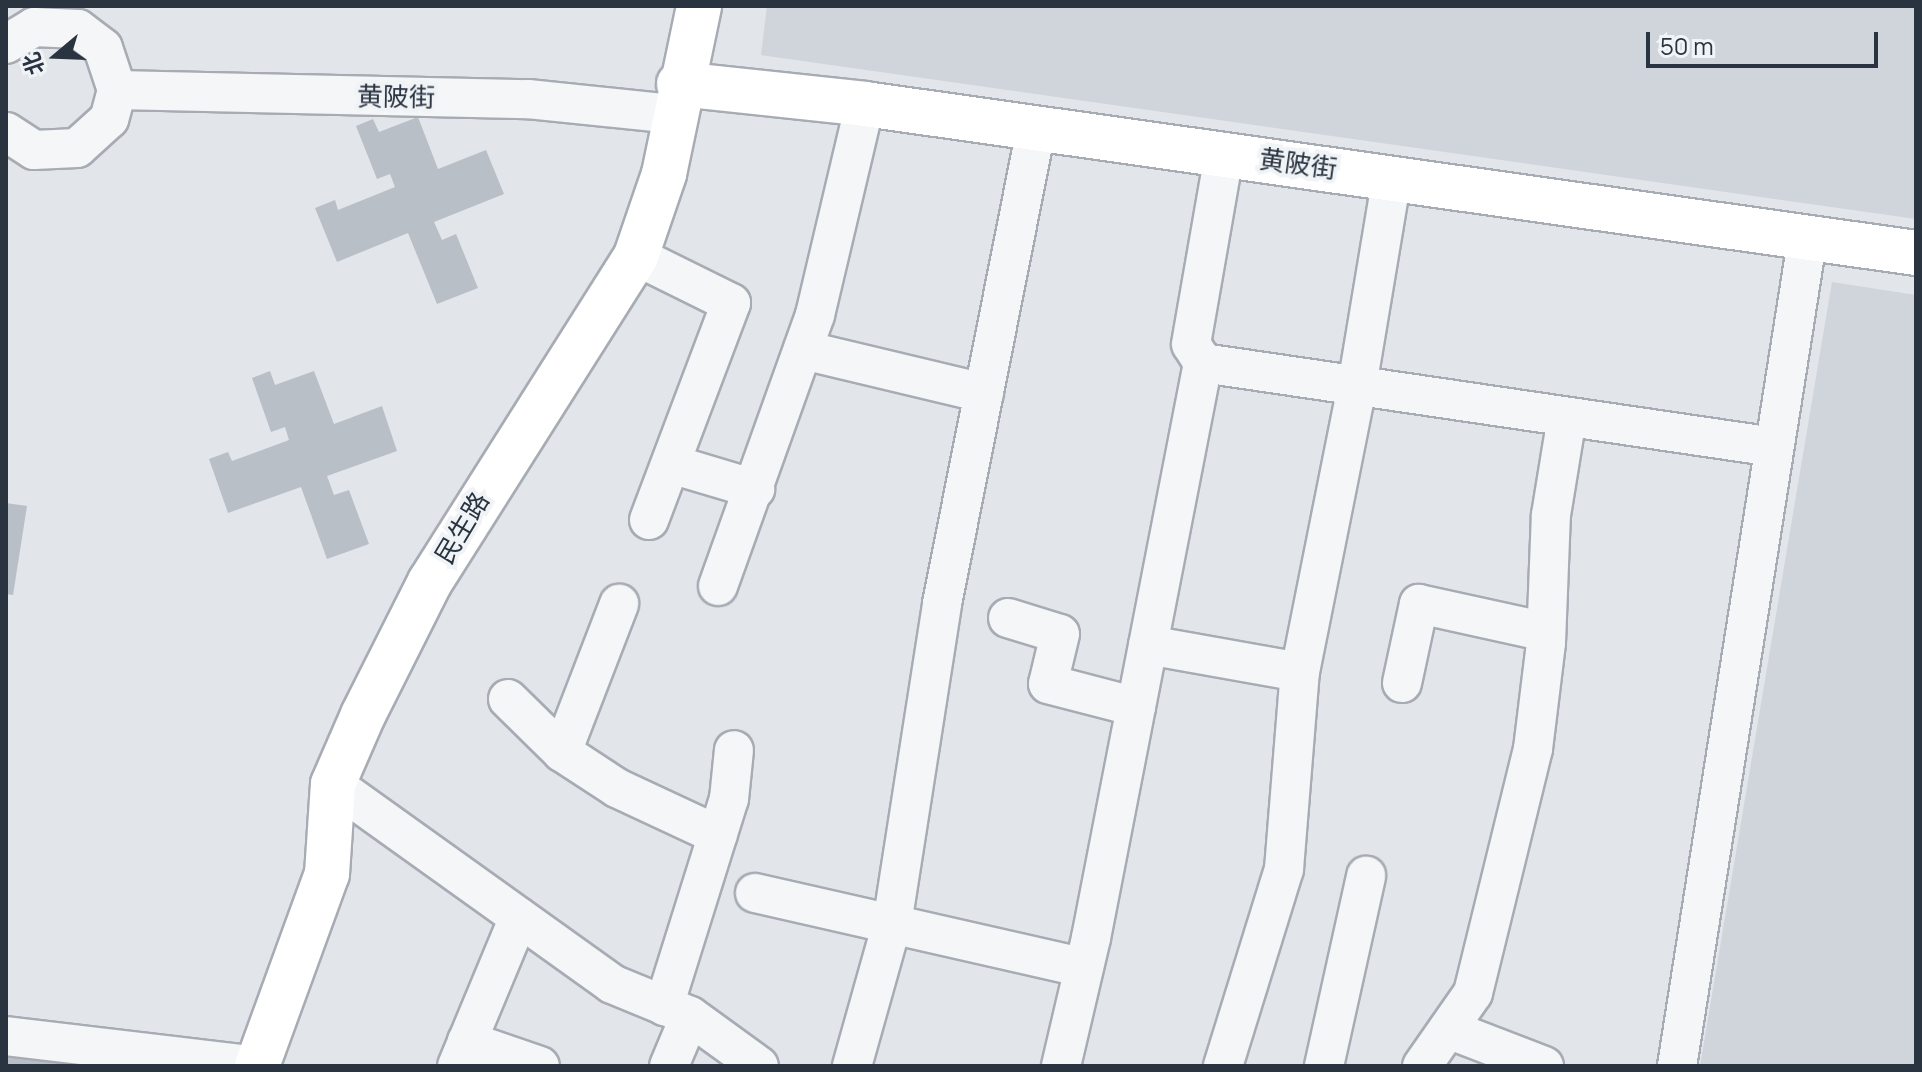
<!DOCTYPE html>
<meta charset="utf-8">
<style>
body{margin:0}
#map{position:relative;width:1922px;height:1072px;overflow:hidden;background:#e2e5ea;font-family:Manrope,"Noto Sans SC",sans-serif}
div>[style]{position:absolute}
.built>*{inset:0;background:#d0d5dc}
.building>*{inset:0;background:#b9bfc7}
.roads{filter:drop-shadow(2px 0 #a7acb4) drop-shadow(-2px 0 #a7acb4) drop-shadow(0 2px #a7acb4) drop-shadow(0 -2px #a7acb4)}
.street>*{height:38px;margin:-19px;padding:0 19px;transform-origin:19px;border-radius:19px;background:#f4f6f8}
.secondary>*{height:44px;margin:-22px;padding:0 22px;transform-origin:22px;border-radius:22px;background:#fff}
span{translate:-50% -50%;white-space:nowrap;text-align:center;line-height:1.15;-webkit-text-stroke:8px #f1f4f7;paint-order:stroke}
.street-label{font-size:26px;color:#2a3441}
.frame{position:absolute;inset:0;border:8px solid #2a3441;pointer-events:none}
.north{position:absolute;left:16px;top:16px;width:80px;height:80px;-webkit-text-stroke:6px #f1f4f7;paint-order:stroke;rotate:251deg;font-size:22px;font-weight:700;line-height:32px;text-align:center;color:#2a3441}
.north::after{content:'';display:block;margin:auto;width:28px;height:36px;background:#2a3441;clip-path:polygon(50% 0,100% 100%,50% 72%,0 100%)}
.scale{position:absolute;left:1646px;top:32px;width:232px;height:36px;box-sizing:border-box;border:4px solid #2a3441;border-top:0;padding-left:10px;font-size:24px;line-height:28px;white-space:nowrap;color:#2a3441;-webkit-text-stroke:6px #f1f4f7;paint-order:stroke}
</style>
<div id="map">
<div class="built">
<i style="clip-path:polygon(767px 6px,1916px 6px,1916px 219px,761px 55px)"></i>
<i style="clip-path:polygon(1832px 282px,1916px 295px,1916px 1066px,1700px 1066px)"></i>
</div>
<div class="building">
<i style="clip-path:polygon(418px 117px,438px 169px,486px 150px,504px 194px,434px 222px,442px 240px,456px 234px,478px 288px,437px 304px,408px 233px,337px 262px,315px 208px,335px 200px,338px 210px,395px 187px,390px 174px,377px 179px,356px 126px,373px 119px,379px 132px)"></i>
<i style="clip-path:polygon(270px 371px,275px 385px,314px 371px,334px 424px,382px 406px,397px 451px,327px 476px,334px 495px,349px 490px,369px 544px,327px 559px,301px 487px,228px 513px,209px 459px,228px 452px,232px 461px,289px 440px,285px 427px,271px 432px,252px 378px)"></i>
<i style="clip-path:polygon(6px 503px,27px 506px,13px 595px,6px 594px)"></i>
<i style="clip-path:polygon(6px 1044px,154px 1066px,6px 1066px)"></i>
</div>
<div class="roads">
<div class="street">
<i style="left:6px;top:44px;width:33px;rotate:-31deg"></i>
<i style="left:34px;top:27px;width:44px;rotate:2.6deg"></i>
<i style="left:78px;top:29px;width:31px;rotate:37deg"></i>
<i style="left:103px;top:48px;width:44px;rotate:71.6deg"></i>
<i style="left:117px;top:90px;width:30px;rotate:105deg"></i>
<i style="left:109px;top:119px;width:43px;rotate:137.8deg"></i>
<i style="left:77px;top:148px;width:43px;rotate:177.3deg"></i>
<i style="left:34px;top:150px;width:33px;rotate:-147deg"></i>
<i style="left:117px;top:90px;width:411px;rotate:1.3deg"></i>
<i style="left:528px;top:99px;width:147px;rotate:5.9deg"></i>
<i style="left:636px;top:256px;width:106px;rotate:26.3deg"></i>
<i style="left:731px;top:303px;width:232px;rotate:110.7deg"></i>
<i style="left:803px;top:350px;width:186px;rotate:13.4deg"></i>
<i style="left:1203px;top:363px;width:577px;rotate:8.37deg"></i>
<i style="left:671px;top:464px;width:88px;rotate:16.6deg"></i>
<i style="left:718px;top:586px;width:288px;rotate:-70.3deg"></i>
<i style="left:815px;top:315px;width:217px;rotate:-76.7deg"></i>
<i style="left:1008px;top:618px;width:54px;rotate:17.1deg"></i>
<i style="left:1060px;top:634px;width:51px;rotate:103.5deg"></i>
<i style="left:1048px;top:684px;width:91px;rotate:14.6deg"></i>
<i style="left:1148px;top:645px;width:154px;rotate:10.1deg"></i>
<i style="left:1402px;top:683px;width:81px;rotate:-77.9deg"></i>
<i style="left:1419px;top:604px;width:130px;rotate:12.4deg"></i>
<i style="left:508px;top:699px;width:76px;rotate:44.5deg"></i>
<i style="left:562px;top:752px;width:66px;rotate:33.2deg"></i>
<i style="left:617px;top:788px;width:111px;rotate:25deg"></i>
<i style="left:562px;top:752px;width:159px;rotate:-68.9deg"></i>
<i style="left:333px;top:784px;width:343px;rotate:35.6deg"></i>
<i style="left:612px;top:984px;width:84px;rotate:22.3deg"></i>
<i style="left:690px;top:1016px;width:85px;rotate:35.9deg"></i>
<i style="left:755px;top:893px;width:337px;rotate:12.8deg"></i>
<i style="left:664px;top:1006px;width:217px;rotate:-72.6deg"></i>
<i style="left:729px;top:799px;width:49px;rotate:-84.2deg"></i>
<i style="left:1448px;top:1029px;width:103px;rotate:21.1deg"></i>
<i style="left:6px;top:1036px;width:253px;rotate:6.8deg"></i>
<i style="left:467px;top:1041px;width:77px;rotate:18.9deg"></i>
<i style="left:457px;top:1066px;width:161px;rotate:-67.4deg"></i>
<i style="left:669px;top:1066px;width:54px;rotate:-67.2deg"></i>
<i style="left:852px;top:1066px;width:148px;rotate:-74.3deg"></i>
<i style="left:892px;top:924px;width:324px;rotate:-81.1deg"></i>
<i style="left:942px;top:604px;width:485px;rotate:-78.8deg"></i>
<i style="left:1061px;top:1066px;width:131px;rotate:-76.8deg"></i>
<i style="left:1091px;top:938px;width:586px;rotate:-78.98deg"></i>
<i style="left:1203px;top:363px;width:22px;rotate:-122deg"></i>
<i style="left:1191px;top:344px;width:193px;rotate:-80.1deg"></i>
<i style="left:1223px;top:1066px;width:206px;rotate:-72.8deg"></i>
<i style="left:1284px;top:869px;width:198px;rotate:-85.4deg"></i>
<i style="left:1300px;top:672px;width:292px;rotate:-78.7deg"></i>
<i style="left:1357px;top:386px;width:212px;rotate:-80.5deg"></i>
<i style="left:1324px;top:1066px;width:195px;rotate:-77.5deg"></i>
<i style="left:1422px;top:1066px;width:89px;rotate:-55.1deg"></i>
<i style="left:1473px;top:993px;width:251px;rotate:-76.2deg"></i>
<i style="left:1533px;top:749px;width:107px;rotate:-83deg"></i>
<i style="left:1546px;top:643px;width:128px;rotate:-87.8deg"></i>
<i style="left:1551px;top:515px;width:99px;rotate:-80.7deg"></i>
<i style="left:1677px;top:1066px;width:841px;rotate:-81.04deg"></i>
</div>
<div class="secondary">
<i style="left:679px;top:84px;width:187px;rotate:6.1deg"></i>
<i style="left:865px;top:104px;width:1062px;rotate:8.07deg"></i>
<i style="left:257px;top:1066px;width:204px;rotate:-70deg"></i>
<i style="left:327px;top:874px;width:90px;rotate:-86.2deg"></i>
<i style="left:333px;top:784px;width:75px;rotate:-66.5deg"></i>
<i style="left:363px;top:715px;width:149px;rotate:-63.3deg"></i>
<i style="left:430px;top:582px;width:386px;rotate:-57.7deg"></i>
<i style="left:636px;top:256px;width:87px;rotate:-71.1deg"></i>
<i style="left:664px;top:174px;width:172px;rotate:-78.2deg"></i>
</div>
</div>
<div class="street-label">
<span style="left:396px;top:97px;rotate:1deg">黄陂街</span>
<span style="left:1298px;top:164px;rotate:8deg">黄陂街</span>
<span style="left:462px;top:528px;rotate:-59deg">民生路</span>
</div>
<div class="frame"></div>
<div class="north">北</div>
<div class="scale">50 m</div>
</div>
